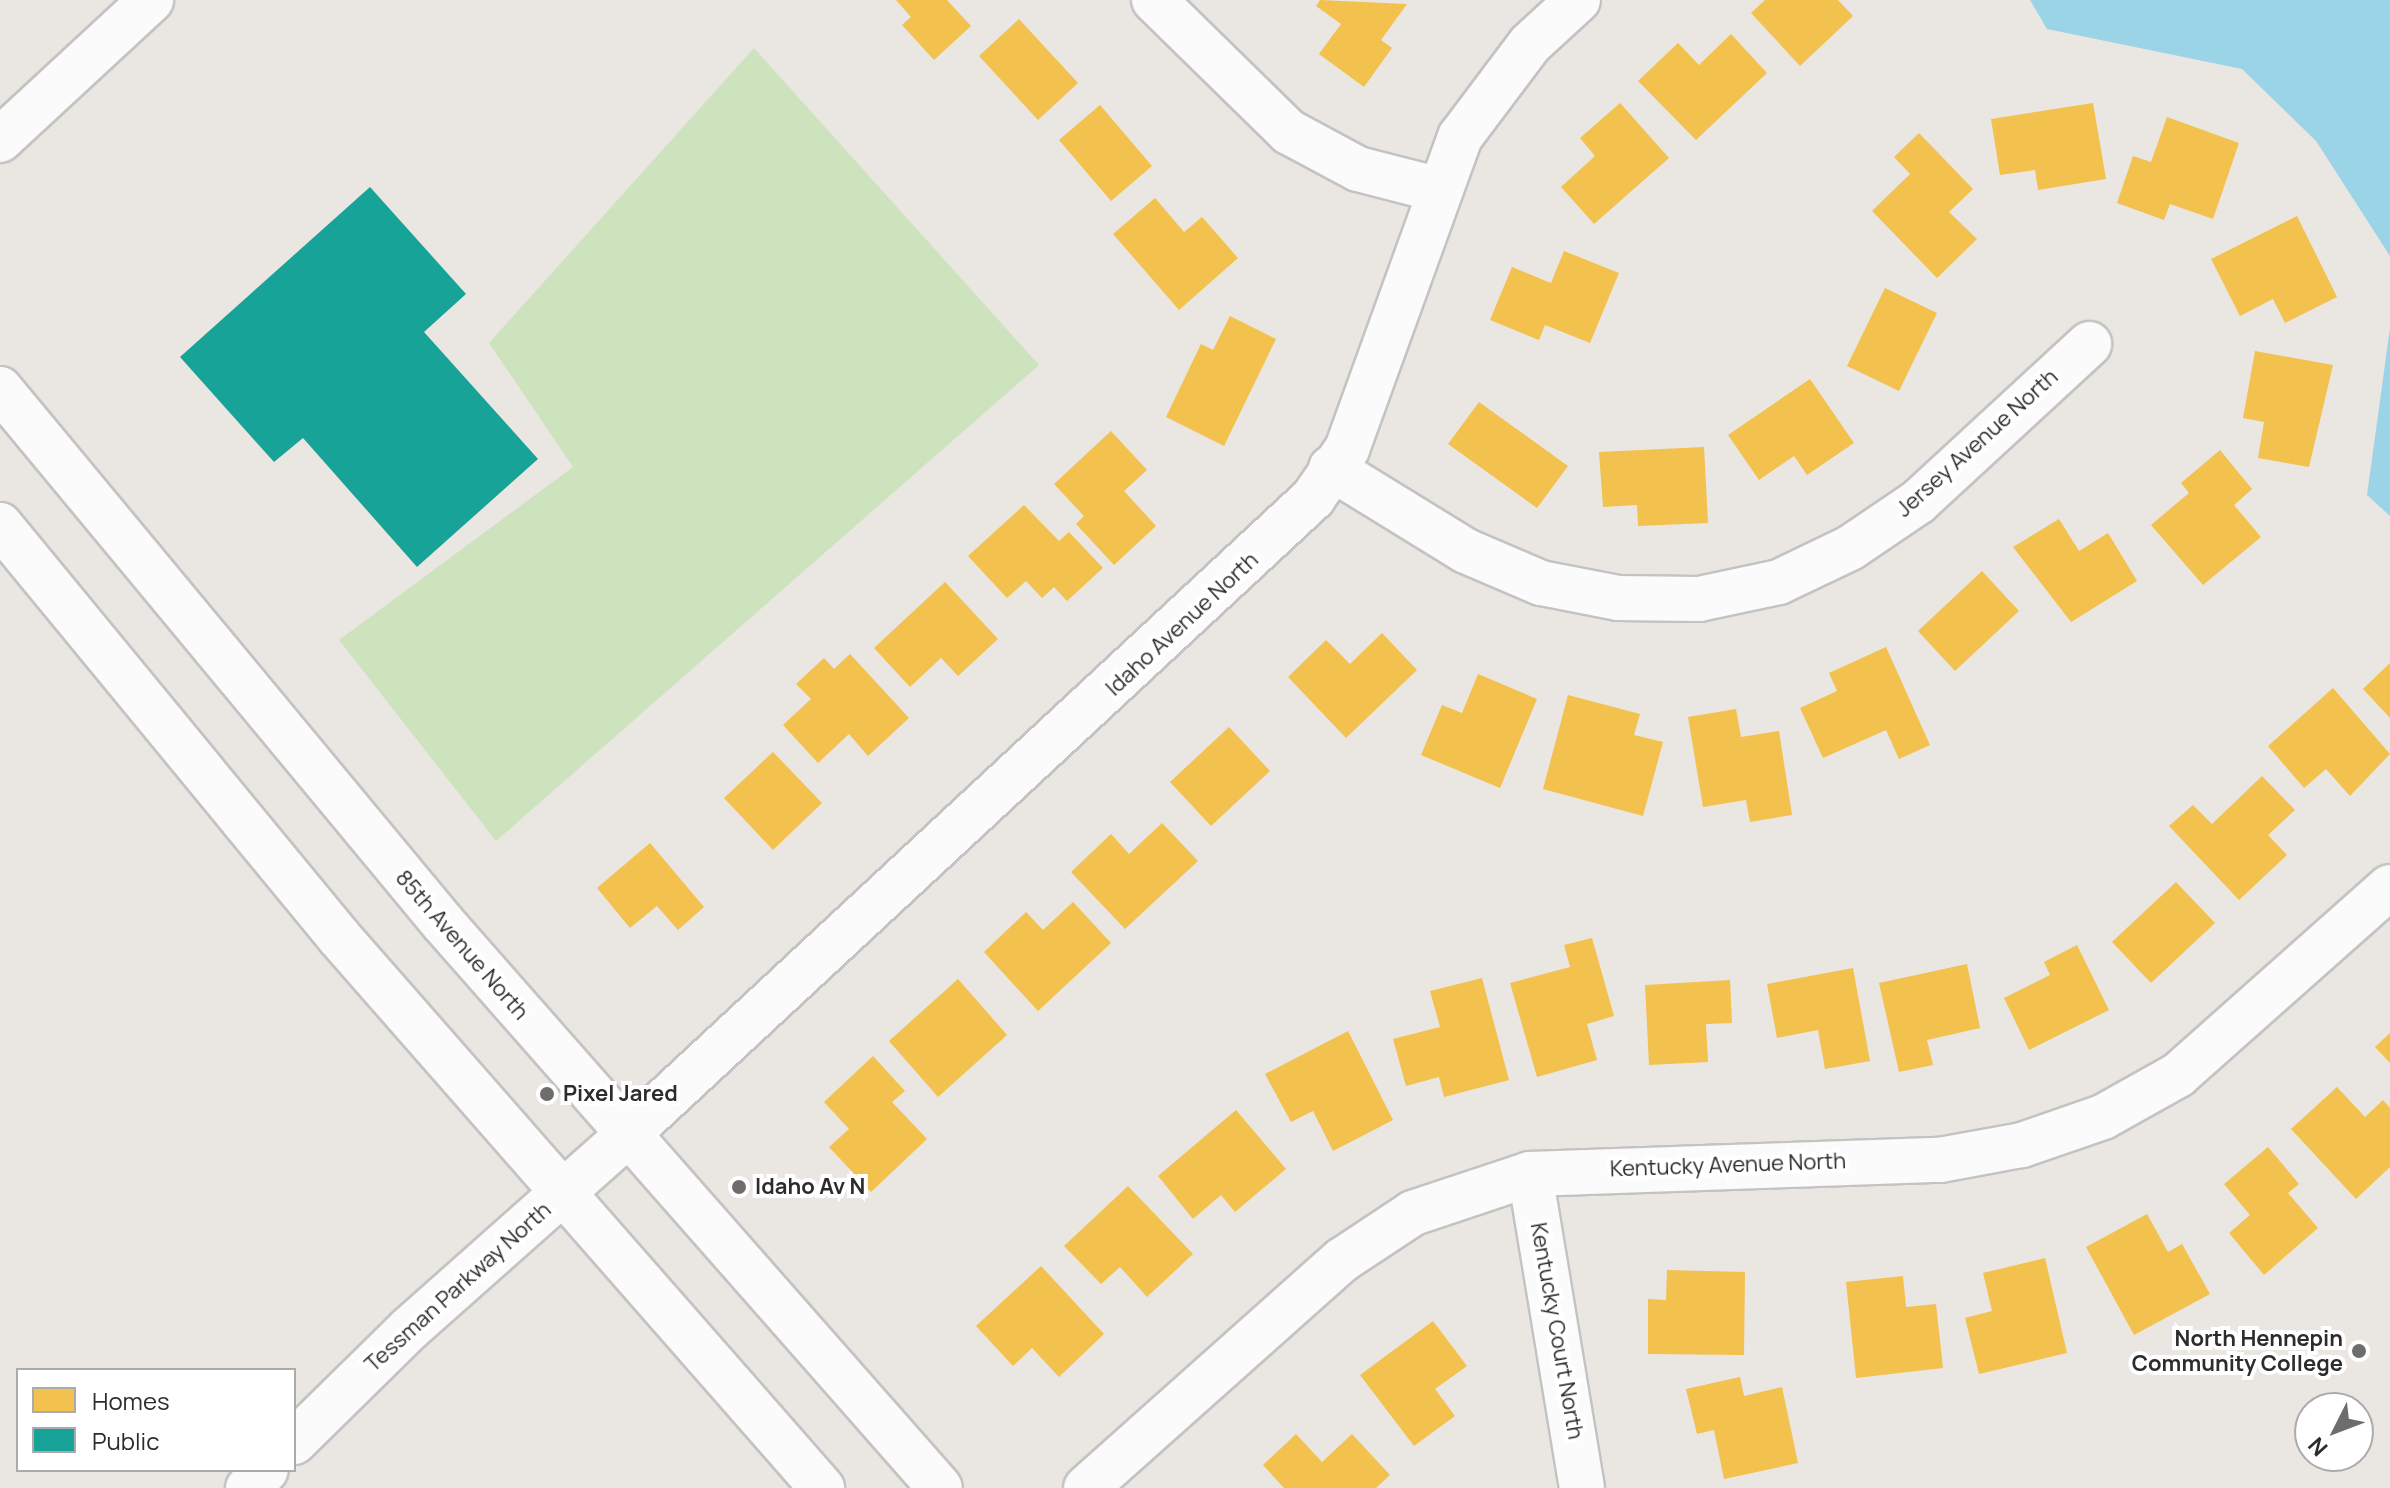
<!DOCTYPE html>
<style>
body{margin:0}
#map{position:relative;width:2390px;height:1488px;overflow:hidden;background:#eae6e2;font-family:Manrope,sans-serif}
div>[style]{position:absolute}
.green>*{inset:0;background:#cde3bd}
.water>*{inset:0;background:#9bd4e7}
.homes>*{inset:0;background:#f2c14e}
.public>*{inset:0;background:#17a398}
.roads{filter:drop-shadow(2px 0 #c4c3c3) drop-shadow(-2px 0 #c4c3c3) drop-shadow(0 2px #c4c3c3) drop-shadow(0 -2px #c4c3c3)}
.street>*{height:44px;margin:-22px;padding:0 22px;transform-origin:22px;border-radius:22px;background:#fcfbfb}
.secondary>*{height:44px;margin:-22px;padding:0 22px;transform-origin:22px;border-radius:22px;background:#fcfbfb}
.dots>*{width:22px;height:22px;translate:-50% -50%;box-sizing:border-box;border:4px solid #fff;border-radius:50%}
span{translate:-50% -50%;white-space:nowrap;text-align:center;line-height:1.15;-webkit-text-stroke:8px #fff;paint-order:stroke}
.street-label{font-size:22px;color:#2c2c2c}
.poi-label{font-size:22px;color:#2c2c2c;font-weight:700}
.left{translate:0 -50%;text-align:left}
.right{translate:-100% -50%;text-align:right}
.legend{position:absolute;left:16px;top:1368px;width:280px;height:104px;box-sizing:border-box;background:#fff;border:2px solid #ababab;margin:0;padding:10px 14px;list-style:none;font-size:24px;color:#2c2c2c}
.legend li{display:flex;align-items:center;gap:16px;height:40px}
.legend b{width:40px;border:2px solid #ababab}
.north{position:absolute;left:2294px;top:1392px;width:80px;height:80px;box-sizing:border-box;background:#fff;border:2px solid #ababab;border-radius:50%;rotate:228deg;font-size:22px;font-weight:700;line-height:32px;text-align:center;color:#2c2c2c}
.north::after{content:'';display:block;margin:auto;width:28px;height:36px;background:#6e6d6c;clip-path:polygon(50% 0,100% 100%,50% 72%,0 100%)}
</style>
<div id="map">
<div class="green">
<i style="clip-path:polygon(754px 48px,1039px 365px,496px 841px,339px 640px,573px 467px,489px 343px)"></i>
</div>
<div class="water">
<i style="clip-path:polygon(2030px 0,2390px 0,2390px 256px,2316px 141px,2242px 69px,2047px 29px)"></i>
<i style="clip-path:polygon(2390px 328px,2390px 516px,2367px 495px)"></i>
</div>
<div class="homes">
<i style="clip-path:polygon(896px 0,947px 0,971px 26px,934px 60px,902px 25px,911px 17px)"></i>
<i style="clip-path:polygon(1320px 0,1407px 4px,1381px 40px,1392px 48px,1364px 87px,1319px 54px,1341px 24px,1316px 6px)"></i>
<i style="clip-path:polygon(1765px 0,1838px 0,1853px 16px,1800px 66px,1751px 13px)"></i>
<i style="clip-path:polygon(1019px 19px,1078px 83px,1038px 120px,979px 56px)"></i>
<i style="clip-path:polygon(1731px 34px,1767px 73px,1696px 140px,1638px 81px,1678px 43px,1699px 65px)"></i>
<i style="clip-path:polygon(1620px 103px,1669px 158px,1594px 224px,1561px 187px,1595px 156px,1580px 138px)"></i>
<i style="clip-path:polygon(2093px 103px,2106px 179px,2038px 190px,2035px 170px,2000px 175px,1991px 119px)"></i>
<i style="clip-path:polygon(1100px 105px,1152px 166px,1111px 201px,1059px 140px)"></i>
<i style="clip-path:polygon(2167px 117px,2239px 143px,2213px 219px,2170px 204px,2164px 220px,2117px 203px,2133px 156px,2151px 162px)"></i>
<i style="clip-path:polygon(1919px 133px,1973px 189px,1949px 212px,1977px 239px,1937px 278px,1872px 211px,1910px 174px,1894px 157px)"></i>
<i style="clip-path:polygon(1155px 198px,1184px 232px,1202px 217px,1238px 258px,1179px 310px,1113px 234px)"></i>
<i style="clip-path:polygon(2297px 216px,2337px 297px,2285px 323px,2273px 299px,2240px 316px,2211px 259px)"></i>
<i style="clip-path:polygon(1564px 251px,1619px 273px,1590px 343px,1545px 325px,1539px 340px,1490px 320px,1512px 267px,1551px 283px)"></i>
<i style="clip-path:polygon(1885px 288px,1937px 313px,1899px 391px,1847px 366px)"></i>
<i style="clip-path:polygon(1230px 316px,1276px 339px,1224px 446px,1166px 417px,1201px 344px,1213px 350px)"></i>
<i style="clip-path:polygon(2255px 351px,2333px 365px,2309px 467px,2258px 458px,2264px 422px,2243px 418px)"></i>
<i style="clip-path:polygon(1810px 379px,1854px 443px,1807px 475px,1794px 456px,1759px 480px,1728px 435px)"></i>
<i style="clip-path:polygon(1479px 402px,1568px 466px,1537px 508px,1448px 444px)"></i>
<i style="clip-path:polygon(1111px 431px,1147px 470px,1124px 491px,1156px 526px,1114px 565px,1076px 524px,1084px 516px,1054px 484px)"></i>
<i style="clip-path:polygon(1704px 447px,1708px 523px,1638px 526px,1637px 505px,1603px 507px,1599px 452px)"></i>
<i style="clip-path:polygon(2220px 450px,2252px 489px,2234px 505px,2261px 537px,2203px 585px,2151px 525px,2189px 493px,2181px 483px)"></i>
<i style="clip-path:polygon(1024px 505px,1059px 541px,1069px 532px,1103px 568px,1067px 601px,1054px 587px,1042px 598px,1026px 581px,1007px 598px,968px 556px)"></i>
<i style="clip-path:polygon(2059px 519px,2079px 551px,2108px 533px,2137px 581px,2071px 622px,2013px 547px)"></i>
<i style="clip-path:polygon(1982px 571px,2019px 611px,1955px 671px,1918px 631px)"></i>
<i style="clip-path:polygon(945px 582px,998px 639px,958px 676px,941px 658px,910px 687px,874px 648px)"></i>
<i style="clip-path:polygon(1382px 633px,1417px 670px,1346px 738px,1288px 677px,1326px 640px,1350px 664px)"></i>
<i style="clip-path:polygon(1886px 647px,1930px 745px,1899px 759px,1886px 730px,1823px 758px,1800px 708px,1837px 691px,1829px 673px)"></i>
<i style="clip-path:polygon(850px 654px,909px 718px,868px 756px,849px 734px,818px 763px,783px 725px,811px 699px,796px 684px,824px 658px,834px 669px)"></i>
<i style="clip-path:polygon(2390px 663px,2390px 718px,2363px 689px)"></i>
<i style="clip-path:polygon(1478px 674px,1537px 699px,1500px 788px,1421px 755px,1442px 705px,1462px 713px)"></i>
<i style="clip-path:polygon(2333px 688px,2390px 754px,2350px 796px,2326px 769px,2304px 788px,2268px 746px)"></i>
<i style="clip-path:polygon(1568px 695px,1640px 714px,1634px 735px,1663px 742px,1643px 816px,1543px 789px)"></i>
<i style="clip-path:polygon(1736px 709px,1741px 737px,1779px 731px,1792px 815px,1750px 822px,1746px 800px,1703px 807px,1688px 717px)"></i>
<i style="clip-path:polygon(1229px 727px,1270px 771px,1211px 826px,1170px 782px)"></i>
<i style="clip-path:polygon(773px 752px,822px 803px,773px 850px,724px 798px)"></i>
<i style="clip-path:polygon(2262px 776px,2295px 810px,2268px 835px,2287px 855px,2239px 900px,2169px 826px,2193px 805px,2212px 824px)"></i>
<i style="clip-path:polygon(1162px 823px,1198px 861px,1125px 929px,1071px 872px,1111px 834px,1129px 854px)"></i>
<i style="clip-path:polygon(650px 843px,704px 907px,678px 930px,657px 906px,630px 928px,597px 888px)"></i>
<i style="clip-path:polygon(2176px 882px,2215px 923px,2151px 983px,2112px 942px)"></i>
<i style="clip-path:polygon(1073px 902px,1111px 943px,1038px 1011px,984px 952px,1026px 912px,1043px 930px)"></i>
<i style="clip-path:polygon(1592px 938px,1614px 1016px,1587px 1024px,1597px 1060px,1537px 1077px,1510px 983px,1570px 967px,1564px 945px)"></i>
<i style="clip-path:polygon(2077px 945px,2109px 1010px,2029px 1050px,2004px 998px,2050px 975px,2044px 962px)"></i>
<i style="clip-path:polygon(1967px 964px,1980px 1028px,1927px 1040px,1933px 1065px,1899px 1072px,1879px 983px)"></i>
<i style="clip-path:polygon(1853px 968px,1870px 1061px,1825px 1069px,1818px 1030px,1777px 1038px,1767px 984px)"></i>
<i style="clip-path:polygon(1482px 978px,1509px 1080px,1444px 1097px,1439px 1077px,1406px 1086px,1393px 1039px,1440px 1027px,1430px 991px)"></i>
<i style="clip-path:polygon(958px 979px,1007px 1035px,938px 1097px,889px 1041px)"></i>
<i style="clip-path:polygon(1730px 980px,1732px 1023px,1706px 1024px,1708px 1062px,1649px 1065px,1645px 985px)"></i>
<i style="clip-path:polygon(1348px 1031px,1393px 1120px,1333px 1151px,1313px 1111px,1291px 1122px,1265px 1074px)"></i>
<i style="clip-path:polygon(2390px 1033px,2390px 1063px,2375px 1047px)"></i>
<i style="clip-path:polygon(873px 1056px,905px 1091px,892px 1102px,927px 1139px,871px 1192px,829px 1147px,849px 1129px,824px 1102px)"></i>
<i style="clip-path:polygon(2337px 1087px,2365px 1117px,2383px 1100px,2390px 1108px,2390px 1167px,2356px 1199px,2291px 1129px)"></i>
<i style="clip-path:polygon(1236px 1110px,1286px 1169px,1235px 1212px,1221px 1195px,1193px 1219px,1158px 1176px)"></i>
<i style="clip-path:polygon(2268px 1147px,2299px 1184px,2288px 1193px,2318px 1228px,2264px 1275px,2229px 1233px,2250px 1215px,2224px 1184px)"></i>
<i style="clip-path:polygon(1128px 1186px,1193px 1254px,1147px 1297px,1120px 1267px,1101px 1284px,1064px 1246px)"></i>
<i style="clip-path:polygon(2147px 1214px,2168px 1252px,2182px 1244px,2210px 1294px,2134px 1335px,2086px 1247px)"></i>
<i style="clip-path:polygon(2045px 1258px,2067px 1353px,1979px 1374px,1965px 1318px,1992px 1311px,1983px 1273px)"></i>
<i style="clip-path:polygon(1041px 1266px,1104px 1334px,1059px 1377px,1032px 1348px,1013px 1366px,976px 1326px)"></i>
<i style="clip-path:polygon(1667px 1270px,1745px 1272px,1744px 1355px,1648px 1354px,1648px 1299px,1666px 1300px)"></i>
<i style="clip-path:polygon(1903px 1276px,1906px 1307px,1936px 1304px,1943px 1368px,1856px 1378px,1846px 1282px)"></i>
<i style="clip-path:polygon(1433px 1321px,1467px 1366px,1435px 1389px,1455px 1416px,1414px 1446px,1360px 1375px)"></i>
<i style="clip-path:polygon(1740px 1377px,1744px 1396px,1782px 1387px,1798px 1463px,1724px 1479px,1714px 1430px,1697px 1434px,1686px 1389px)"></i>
<i style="clip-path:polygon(1296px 1434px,1322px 1462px,1352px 1434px,1390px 1475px,1376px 1488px,1284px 1488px,1263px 1465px)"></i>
</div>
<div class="public">
<i style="clip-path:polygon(370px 187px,466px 294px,424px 332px,538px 459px,417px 567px,303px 438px,274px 462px,180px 357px)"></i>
</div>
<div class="roads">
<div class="street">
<i style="left:1154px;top:0;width:189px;rotate:44.4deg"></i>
<i style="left:1289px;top:132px;width:78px;rotate:28.2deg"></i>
<i style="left:1358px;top:169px;width:81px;rotate:14.4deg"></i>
<i style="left:0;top:140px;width:206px;rotate:-42.8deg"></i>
<i style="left:1331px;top:468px;width:158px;rotate:31.6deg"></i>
<i style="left:1466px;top:551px;width:82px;rotate:23.1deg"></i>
<i style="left:1541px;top:583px;width:78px;rotate:11deg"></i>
<i style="left:1618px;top:598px;width:81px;rotate:0.7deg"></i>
<i style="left:1699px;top:599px;width:82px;rotate:-12deg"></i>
<i style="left:1779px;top:582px;width:79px;rotate:-25.6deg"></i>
<i style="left:1850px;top:548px;width:82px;rotate:-34.1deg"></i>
<i style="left:1918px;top:502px;width:233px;rotate:-42.7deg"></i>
<i style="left:626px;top:1136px;width:938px;rotate:-42.88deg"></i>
<i style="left:1313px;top:498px;width:60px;rotate:-55.2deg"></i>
<i style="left:1347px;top:449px;width:332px;rotate:-70.1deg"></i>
<i style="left:1460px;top:137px;width:116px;rotate:-53deg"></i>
<i style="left:1530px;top:44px;width:65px;rotate:-42.5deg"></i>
<i style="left:1530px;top:1174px;width:318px;rotate:80.6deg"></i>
<i style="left:1086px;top:1488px;width:343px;rotate:-41.7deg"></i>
<i style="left:1342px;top:1260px;width:85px;rotate:-33.5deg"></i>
<i style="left:1413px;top:1213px;width:123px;rotate:-18.4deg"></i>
<i style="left:1530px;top:1174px;width:410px;rotate:-2deg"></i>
<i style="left:1940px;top:1160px;width:83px;rotate:-10.4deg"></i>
<i style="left:2022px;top:1145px;width:86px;rotate:-19.1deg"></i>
<i style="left:2103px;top:1117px;width:86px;rotate:-29.2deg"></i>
<i style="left:2178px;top:1075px;width:283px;rotate:-41.6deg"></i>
</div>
<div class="secondary">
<i style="left:0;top:389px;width:694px;rotate:50.32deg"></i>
<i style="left:443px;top:923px;width:752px;rotate:48.66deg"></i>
<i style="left:0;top:525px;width:534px;rotate:50.55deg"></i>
<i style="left:339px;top:937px;width:733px;rotate:48.76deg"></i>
<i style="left:294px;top:1442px;width:161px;rotate:-44.5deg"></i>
<i style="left:409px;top:1329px;width:290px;rotate:-41.6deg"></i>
<i style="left:248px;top:1488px;width:25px;rotate:-45deg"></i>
</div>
</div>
<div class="dots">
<i style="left:547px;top:1094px;background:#6e6d6c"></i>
<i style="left:739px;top:1187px;background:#6e6d6c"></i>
<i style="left:2359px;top:1351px;background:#6e6d6c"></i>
</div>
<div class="street-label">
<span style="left:1977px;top:443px;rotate:-42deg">Jersey Avenue North</span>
<span style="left:1182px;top:624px;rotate:-43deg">Idaho Avenue North</span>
<span style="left:462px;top:945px;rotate:49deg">85th Avenue North</span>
<span style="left:1728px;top:1165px;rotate:-2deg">Kentucky Avenue North</span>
<span style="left:458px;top:1287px;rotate:-42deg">Tessman Parkway North</span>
<span style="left:1557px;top:1331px;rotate:80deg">Kentucky Court North</span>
</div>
<div class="poi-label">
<span class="left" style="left:563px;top:1094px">Pixel Jared</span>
<span class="left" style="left:755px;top:1187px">Idaho Av N</span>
<span class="right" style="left:2343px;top:1351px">North Hennepin<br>Community College</span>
</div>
<ul class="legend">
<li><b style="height:22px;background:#f2c14e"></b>Homes</li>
<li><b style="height:22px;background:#17a398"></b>Public</li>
</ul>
<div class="north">N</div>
</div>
